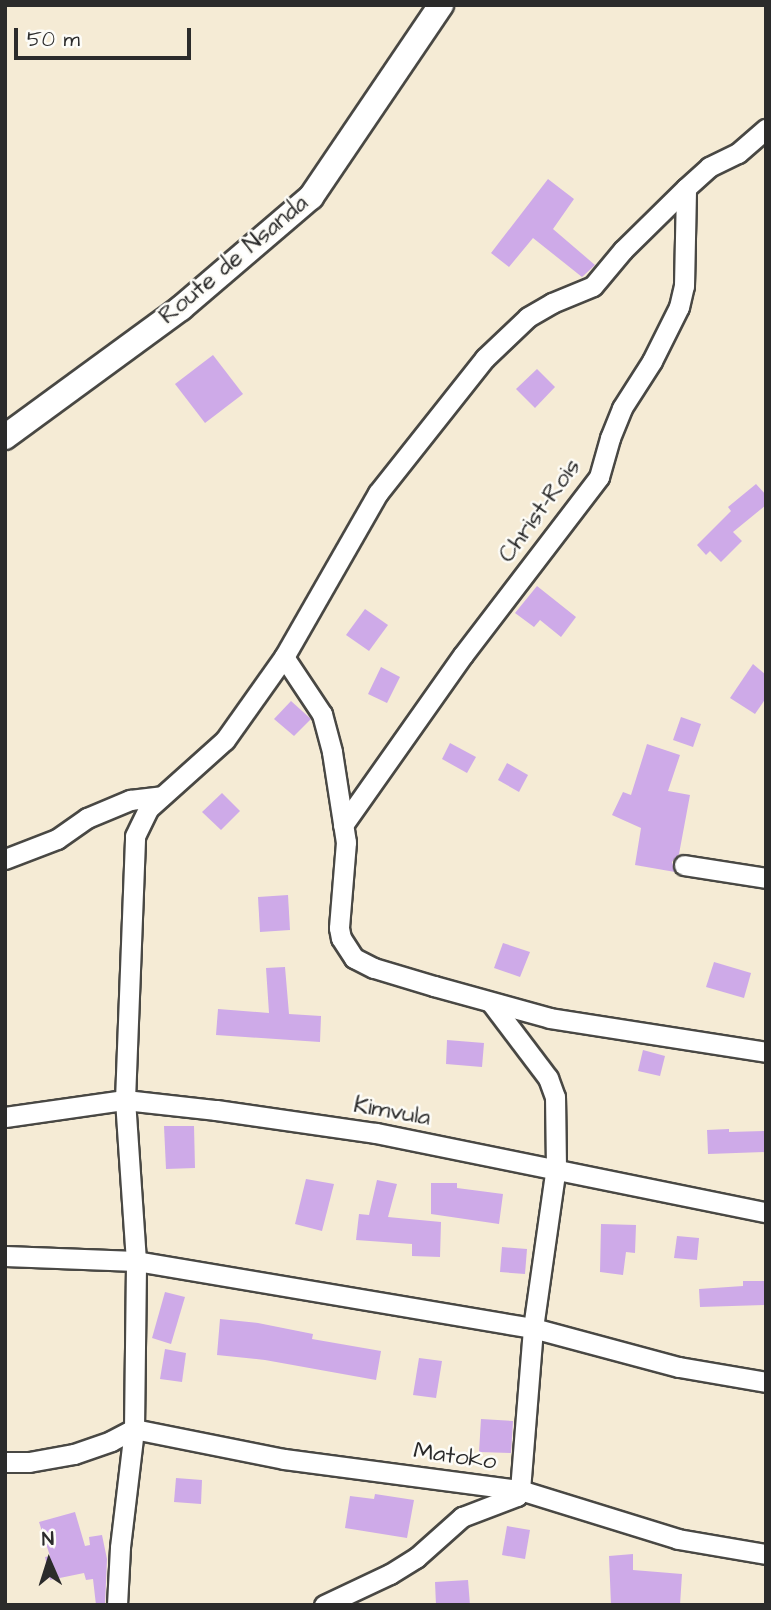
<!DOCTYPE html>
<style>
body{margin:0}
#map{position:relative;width:771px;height:1610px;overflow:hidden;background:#f5ebd5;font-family:"Architects Daughter",sans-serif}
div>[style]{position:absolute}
.building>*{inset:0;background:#ceaae8}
.roads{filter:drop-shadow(2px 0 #494844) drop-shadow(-2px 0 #494844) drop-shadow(0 2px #494844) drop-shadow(0 -2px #494844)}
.minor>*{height:19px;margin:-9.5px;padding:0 9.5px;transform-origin:9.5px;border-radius:9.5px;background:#fff}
.tertiary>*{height:24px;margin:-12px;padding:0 12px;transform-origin:12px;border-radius:12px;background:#fff}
span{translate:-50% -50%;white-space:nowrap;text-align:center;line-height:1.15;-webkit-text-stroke:5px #fdfcf7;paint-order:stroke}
.street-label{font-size:24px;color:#2b2b2b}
.frame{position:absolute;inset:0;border:7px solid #2b2b2b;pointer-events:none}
.north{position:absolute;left:14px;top:1526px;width:70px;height:70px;-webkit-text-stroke:5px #fdfcf7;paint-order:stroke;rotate:357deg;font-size:19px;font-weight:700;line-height:28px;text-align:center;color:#2b2b2b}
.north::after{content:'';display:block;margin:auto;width:24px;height:32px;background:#2b2b2b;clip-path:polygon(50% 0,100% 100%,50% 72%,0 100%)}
.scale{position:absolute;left:14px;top:28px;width:177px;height:32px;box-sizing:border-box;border:4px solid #2b2b2b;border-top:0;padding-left:9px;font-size:21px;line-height:24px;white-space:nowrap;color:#2b2b2b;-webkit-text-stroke:5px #fdfcf7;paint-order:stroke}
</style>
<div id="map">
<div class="building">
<i style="clip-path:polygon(548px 179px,574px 199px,553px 229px,595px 265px,582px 277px,533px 238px,509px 267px,491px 253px)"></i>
<i style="clip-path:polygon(213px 355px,243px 394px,205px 423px,175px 384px)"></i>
<i style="clip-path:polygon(537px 369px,555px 387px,535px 408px,516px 389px)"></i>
<i style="clip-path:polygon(756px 484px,766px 495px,766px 505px,733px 532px,742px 541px,721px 562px,710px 551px,706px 555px,697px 545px,731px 511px,728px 507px)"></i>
<i style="clip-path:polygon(537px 586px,576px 617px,561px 637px,540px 620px,534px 627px,515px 613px)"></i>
<i style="clip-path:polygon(365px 609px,388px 625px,369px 651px,346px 635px)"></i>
<i style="clip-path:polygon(753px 664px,766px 675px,766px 698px,755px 714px,730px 698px)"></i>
<i style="clip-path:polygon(381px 667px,400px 677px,387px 703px,368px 694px)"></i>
<i style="clip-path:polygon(291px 701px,311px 719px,294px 736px,274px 719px)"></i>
<i style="clip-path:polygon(681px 717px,701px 724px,693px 747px,673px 740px)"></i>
<i style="clip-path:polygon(450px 743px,476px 757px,467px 773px,442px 759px)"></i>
<i style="clip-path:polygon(647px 744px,680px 755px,668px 791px,690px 795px,679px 854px,672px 862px,675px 872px,635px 865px,641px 828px,612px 815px,623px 792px,631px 795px)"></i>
<i style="clip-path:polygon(507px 763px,528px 775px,519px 792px,498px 780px)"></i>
<i style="clip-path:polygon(222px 793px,240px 811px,221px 830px,202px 812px)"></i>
<i style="clip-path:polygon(288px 895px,290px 930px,260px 932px,258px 897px)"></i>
<i style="clip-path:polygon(503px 943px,530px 952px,520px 977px,494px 968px)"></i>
<i style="clip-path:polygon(714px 962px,751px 973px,744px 998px,706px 987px)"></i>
<i style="clip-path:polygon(285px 967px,289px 1014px,321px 1016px,320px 1042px,216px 1035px,218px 1009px,269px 1013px,266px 968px)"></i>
<i style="clip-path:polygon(447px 1040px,484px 1043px,482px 1067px,446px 1064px)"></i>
<i style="clip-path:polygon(643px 1050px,665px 1056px,660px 1076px,638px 1071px)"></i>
<i style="clip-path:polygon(164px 1126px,194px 1126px,195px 1168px,166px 1169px)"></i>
<i style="clip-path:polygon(729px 1129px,729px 1132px,766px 1131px,766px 1152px,708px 1154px,707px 1130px)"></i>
<i style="clip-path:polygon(306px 1179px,334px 1184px,322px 1231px,295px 1224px)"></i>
<i style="clip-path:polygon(377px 1180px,397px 1184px,388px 1217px,441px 1222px,440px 1257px,412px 1256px,412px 1244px,356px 1240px,359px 1214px,369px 1215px)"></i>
<i style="clip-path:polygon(431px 1183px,457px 1183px,457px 1188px,503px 1194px,499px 1224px,431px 1214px)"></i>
<i style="clip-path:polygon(601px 1224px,636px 1225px,635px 1253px,626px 1252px,623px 1275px,600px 1272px)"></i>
<i style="clip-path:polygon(677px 1236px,699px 1238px,697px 1260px,674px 1258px)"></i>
<i style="clip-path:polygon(502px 1247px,527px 1249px,525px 1274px,500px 1272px)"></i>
<i style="clip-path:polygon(743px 1281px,766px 1281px,766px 1305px,700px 1307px,699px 1289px,743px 1286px)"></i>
<i style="clip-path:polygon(165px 1292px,185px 1297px,171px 1344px,152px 1338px)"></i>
<i style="clip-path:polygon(220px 1319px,258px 1323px,313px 1334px,312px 1339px,381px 1351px,376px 1380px,265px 1360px,217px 1355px)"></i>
<i style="clip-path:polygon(165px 1349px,186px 1353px,182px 1382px,160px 1379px)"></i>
<i style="clip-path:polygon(419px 1358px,442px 1361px,436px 1398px,413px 1395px)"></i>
<i style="clip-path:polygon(481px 1419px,513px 1421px,511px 1453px,479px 1452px)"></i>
<i style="clip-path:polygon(176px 1478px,202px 1480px,201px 1504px,174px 1502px)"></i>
<i style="clip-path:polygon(375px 1494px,414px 1500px,407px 1538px,345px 1528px,350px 1496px,374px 1499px)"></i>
<i style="clip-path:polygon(75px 1512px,85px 1546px,90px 1545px,89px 1537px,102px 1535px,107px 1559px,105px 1605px,96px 1605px,93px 1579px,86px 1580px,84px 1573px,50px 1580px,45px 1557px,50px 1556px,39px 1522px)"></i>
<i style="clip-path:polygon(507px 1526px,530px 1530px,525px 1559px,502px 1555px)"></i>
<i style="clip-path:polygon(633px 1554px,633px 1570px,682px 1574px,680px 1605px,611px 1605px,609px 1556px)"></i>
<i style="clip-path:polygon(468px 1580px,470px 1605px,436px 1605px,435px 1582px)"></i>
</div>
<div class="roads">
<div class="minor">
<i style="left:284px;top:657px;width:69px;rotate:56.3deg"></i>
<i style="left:322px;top:714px;width:39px;rotate:75deg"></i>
<i style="left:332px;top:752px;width:91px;rotate:81.2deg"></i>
<i style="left:346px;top:842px;width:86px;rotate:94.7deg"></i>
<i style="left:339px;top:928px;width:10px;rotate:79deg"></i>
<i style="left:341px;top:938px;width:24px;rotate:57deg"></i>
<i style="left:354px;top:958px;width:22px;rotate:27deg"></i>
<i style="left:374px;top:968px;width:63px;rotate:16.7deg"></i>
<i style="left:434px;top:986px;width:120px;rotate:15.4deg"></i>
<i style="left:550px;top:1018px;width:219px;rotate:8.9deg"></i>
<i style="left:343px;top:825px;width:208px;rotate:-54.8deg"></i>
<i style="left:463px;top:655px;width:224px;rotate:-52.6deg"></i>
<i style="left:599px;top:477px;width:41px;rotate:-74.2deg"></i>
<i style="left:610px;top:438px;width:32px;rotate:-68deg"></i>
<i style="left:622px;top:408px;width:56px;rotate:-57.4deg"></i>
<i style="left:652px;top:361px;width:60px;rotate:-63.4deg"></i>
<i style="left:679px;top:307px;width:22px;rotate:-77deg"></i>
<i style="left:684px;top:286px;width:98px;rotate:-88.8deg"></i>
<i style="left:5px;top:859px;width:56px;rotate:-21deg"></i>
<i style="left:57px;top:839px;width:37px;rotate:-35deg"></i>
<i style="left:87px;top:818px;width:47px;rotate:-22.7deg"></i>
<i style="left:130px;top:800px;width:32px;rotate:-7deg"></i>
<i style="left:684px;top:865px;width:83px;rotate:9deg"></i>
<i style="left:5px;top:1117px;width:121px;rotate:-8.1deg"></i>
<i style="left:125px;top:1100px;width:92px;rotate:6.3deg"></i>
<i style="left:216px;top:1110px;width:162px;rotate:8.2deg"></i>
<i style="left:376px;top:1133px;width:398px;rotate:11.5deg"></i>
<i style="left:5px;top:1256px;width:131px;rotate:2.2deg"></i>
<i style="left:136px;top:1261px;width:403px;rotate:9.6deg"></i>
<i style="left:533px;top:1328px;width:151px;rotate:15deg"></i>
<i style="left:679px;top:1367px;width:88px;rotate:9.8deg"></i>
<i style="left:5px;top:1462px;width:24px"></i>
<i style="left:29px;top:1462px;width:46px;rotate:-10.1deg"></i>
<i style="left:74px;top:1454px;width:39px;rotate:-19deg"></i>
<i style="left:111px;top:1441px;width:26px;rotate:-28deg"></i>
<i style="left:134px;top:1429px;width:153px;rotate:11.3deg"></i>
<i style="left:284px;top:1459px;width:238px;rotate:7.5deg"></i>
<i style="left:520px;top:1490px;width:165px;rotate:17.2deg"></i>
<i style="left:678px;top:1539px;width:89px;rotate:9.7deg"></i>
<i style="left:117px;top:1605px;width:58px;rotate:-87deg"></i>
<i style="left:120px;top:1547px;width:119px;rotate:-83.2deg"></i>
<i style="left:134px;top:1429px;width:168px;rotate:-89.3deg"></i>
<i style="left:136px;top:1261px;width:161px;rotate:-93.9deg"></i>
<i style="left:125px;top:1100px;width:264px;rotate:-87.8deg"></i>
<i style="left:135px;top:836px;width:30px;rotate:-64deg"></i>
<i style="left:148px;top:809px;width:103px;rotate:-41.9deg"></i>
<i style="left:225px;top:740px;width:102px;rotate:-54.6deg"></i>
<i style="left:284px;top:657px;width:189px;rotate:-60.2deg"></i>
<i style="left:378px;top:493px;width:172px;rotate:-51.6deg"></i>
<i style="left:485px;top:358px;width:59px;rotate:-43.6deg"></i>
<i style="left:528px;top:317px;width:28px;rotate:-30deg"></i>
<i style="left:552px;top:303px;width:44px;rotate:-22.5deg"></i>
<i style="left:593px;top:286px;width:47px;rotate:-50.2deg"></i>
<i style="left:623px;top:250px;width:88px;rotate:-44.5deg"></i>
<i style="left:686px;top:188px;width:31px;rotate:-42deg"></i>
<i style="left:709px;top:167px;width:32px;rotate:-26deg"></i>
<i style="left:738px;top:153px;width:37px;rotate:-41deg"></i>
<i style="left:324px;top:1605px;width:73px;rotate:-25.2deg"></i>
<i style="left:390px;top:1574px;width:31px;rotate:-32deg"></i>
<i style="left:416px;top:1558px;width:62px;rotate:-41.7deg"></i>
<i style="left:462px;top:1517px;width:59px;rotate:-20.9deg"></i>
<i style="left:517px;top:1496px;width:7px;rotate:-63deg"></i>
<i style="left:520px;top:1490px;width:163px;rotate:-85.4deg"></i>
<i style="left:533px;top:1328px;width:163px;rotate:-81.9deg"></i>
<i style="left:556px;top:1167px;width:70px;rotate:-90.8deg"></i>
<i style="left:555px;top:1097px;width:20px;rotate:-110deg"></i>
<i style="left:548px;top:1078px;width:93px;rotate:-127.1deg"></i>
</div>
<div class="tertiary">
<i style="left:5px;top:437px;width:218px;rotate:-36.2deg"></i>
<i style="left:181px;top:308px;width:171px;rotate:-40.5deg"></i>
<i style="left:311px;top:197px;width:232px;rotate:-55.9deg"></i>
</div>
</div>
<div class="street-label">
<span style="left:234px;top:260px;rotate:-40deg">Route de Nsanda</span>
<span style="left:540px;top:511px;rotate:-54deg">Christ-Rois</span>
<span style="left:392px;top:1112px;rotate:10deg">Kimvula</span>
<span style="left:455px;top:1457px;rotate:8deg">Matoko</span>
</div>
<div class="frame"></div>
<div class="north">N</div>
<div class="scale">50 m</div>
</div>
